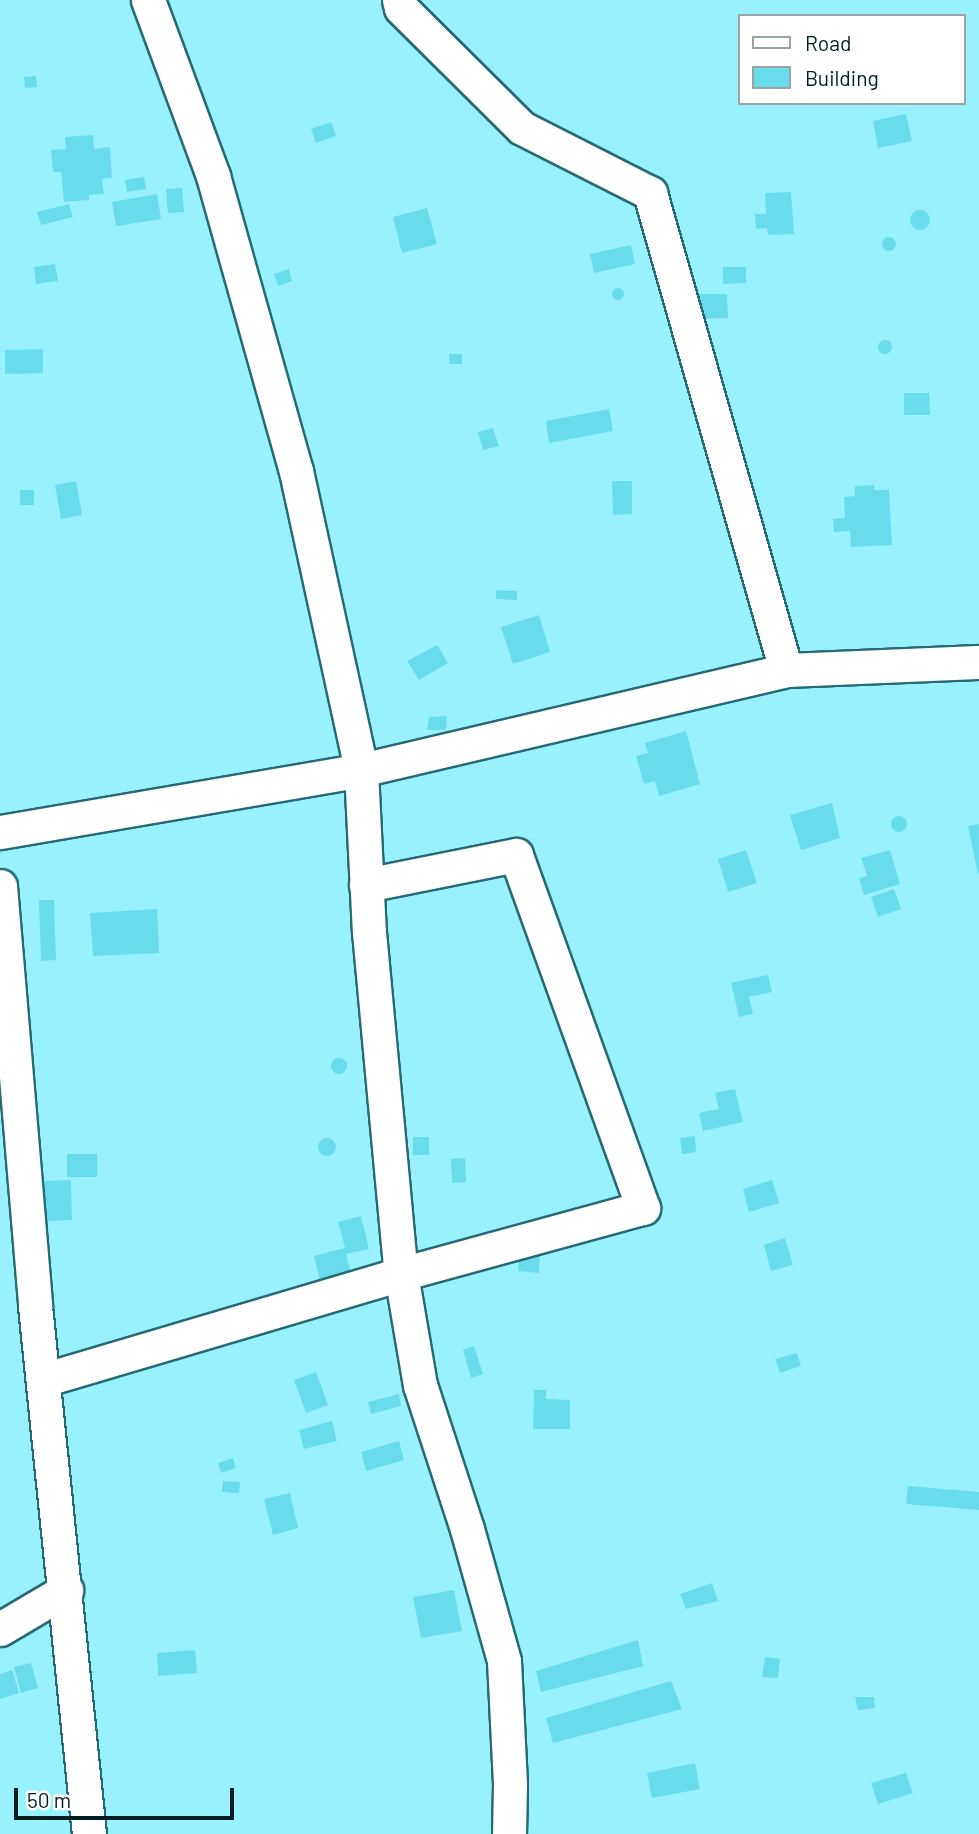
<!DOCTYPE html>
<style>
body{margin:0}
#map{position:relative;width:979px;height:1834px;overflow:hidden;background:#9af1fe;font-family:Barlow,sans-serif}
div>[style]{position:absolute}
.building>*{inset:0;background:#69dcec}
.round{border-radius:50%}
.roads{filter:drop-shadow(2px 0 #266a74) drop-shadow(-2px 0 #266a74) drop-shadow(0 2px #266a74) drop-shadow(0 -2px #266a74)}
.street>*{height:33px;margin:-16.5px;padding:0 16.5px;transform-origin:16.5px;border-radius:16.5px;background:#fff}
span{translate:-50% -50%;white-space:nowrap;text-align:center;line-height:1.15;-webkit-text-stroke:6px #fff;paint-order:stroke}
.legend{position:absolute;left:738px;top:14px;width:228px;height:91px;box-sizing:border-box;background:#fff;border:2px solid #99a4a6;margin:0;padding:9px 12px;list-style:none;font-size:21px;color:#011c20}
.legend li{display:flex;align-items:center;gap:14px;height:35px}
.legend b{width:35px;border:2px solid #99a4a6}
.scale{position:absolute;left:14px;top:1788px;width:220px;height:32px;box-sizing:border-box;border:4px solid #011c20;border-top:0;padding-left:9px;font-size:21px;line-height:24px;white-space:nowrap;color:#011c20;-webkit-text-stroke:5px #fff;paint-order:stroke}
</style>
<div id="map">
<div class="building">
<i style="clip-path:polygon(36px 76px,37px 87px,25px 88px,24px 77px)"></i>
<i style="clip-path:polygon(906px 114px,912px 141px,878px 148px,873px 121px)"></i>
<i style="clip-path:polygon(331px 122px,336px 136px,316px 143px,311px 129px)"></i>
<i style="clip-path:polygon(93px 135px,94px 149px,110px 147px,112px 178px,102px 179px,104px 194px,89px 195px,89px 200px,64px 202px,61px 172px,53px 172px,51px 150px,66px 149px,65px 137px)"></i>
<i style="clip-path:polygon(144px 177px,146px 189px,127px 192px,125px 180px)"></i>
<i style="clip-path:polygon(182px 188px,184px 212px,168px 213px,166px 189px)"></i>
<i style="clip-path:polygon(791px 192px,794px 234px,768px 235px,767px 228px,756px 229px,755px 214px,766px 214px,765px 193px)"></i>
<i style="clip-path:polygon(157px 194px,161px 219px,116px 226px,112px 202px)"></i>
<i style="clip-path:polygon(69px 204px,73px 217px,41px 225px,37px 212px)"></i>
<i style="clip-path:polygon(427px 208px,437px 244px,402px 253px,393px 217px)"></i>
<i class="round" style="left:910px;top:210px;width:20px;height:20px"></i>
<i class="round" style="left:882px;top:237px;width:14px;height:14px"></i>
<i style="clip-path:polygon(631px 245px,635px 264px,594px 273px,590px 254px)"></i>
<i style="clip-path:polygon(55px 264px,58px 281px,36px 284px,34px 267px)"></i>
<i style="clip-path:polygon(723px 267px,746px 267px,746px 283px,723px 284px)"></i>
<i style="clip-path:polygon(289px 269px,292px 281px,278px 286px,274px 274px)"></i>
<i class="round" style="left:612px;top:288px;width:12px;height:12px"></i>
<i style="clip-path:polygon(695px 294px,727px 294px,728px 318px,696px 319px)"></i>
<i class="round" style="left:878px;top:340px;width:14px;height:14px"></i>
<i style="clip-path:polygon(43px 349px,43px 373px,5px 374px,5px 350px)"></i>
<i style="clip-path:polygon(449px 354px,462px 354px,462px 364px,449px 364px)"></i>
<i style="clip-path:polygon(904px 393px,929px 393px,930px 415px,904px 415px)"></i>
<i style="clip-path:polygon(609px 409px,613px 431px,549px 443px,546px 421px)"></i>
<i style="clip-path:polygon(493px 428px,499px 446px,483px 450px,478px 432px)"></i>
<i style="clip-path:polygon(76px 481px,82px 515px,61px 519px,55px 485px)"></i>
<i style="clip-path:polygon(612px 481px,632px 481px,632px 514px,613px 515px)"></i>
<i style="clip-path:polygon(874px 485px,874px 490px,889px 490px,892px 545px,851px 547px,850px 531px,834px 532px,833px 519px,845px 518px,844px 497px,855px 496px,855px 486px)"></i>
<i style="clip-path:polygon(20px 490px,34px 490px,34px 505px,20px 505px)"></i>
<i style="clip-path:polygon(496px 590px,517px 591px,517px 600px,496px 599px)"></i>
<i style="clip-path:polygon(539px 615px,550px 652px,513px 664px,501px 627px)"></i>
<i style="clip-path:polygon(437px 645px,448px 663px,419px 680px,407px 661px)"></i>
<i style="clip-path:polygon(447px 716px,446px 730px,427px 730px,429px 717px)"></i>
<i style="clip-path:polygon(686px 731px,700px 784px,659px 796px,655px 781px,644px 784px,636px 756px,648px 753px,645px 743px)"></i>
<i style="clip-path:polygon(832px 803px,840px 838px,801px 850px,790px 815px)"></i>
<i class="round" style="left:891px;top:816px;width:16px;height:16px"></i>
<i style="clip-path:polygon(979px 824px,979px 874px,978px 874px,968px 826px)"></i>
<i style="clip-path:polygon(746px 850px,757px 883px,728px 892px,718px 859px)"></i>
<i style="clip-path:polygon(890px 850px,900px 884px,864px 895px,859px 878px,867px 876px,861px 858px)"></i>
<i style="clip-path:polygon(894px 889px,901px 909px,878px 917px,871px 897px)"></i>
<i style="clip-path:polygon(39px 900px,54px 900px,56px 960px,41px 961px)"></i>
<i style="clip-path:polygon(157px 909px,159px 953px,93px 956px,90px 913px)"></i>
<i style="clip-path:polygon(768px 975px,772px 992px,749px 997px,753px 1014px,739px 1017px,731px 983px)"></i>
<i class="round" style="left:331px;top:1058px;width:16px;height:16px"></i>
<i style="clip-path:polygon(735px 1089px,743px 1122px,703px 1131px,699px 1113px,719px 1109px,715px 1093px)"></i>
<i style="clip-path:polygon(695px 1136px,696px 1152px,682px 1154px,680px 1138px)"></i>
<i style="clip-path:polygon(413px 1137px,429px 1137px,429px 1155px,413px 1155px)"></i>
<i class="round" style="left:318px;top:1138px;width:18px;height:18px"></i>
<i style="clip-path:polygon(67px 1154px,97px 1154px,97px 1177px,67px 1177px)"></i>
<i style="clip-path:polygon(465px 1158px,466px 1182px,452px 1183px,451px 1159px)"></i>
<i style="clip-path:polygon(71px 1180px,72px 1220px,45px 1221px,43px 1181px)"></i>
<i style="clip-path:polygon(772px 1180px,779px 1203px,749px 1212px,743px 1189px)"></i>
<i style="clip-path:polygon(361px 1216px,369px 1249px,346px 1254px,352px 1278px,321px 1285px,314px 1256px,345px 1248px,338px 1222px)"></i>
<i style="clip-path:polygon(785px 1238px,793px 1265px,771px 1271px,764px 1245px)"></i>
<i style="clip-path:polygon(519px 1252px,540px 1253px,539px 1273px,518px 1271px)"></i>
<i style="clip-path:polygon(474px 1346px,483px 1374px,471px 1378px,463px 1350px)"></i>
<i style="clip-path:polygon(797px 1353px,801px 1366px,780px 1373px,775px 1359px)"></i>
<i style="clip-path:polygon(316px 1372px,328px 1405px,306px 1413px,294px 1380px)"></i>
<i style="clip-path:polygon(534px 1390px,546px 1390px,546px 1399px,570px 1400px,570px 1429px,533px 1429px)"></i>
<i style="clip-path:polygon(399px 1394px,401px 1406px,371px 1414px,368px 1402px)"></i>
<i style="clip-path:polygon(332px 1421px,337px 1441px,304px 1449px,299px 1430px)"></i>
<i style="clip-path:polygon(399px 1441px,404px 1460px,366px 1471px,361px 1452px)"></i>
<i style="clip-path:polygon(233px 1458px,236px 1468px,221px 1473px,218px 1463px)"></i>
<i style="clip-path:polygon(223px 1481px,240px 1482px,239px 1493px,222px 1492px)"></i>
<i style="clip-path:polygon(908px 1486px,979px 1492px,979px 1510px,906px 1504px)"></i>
<i style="clip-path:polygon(290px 1493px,298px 1528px,273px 1535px,264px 1499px)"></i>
<i style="clip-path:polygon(712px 1583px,718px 1601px,686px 1609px,680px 1594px)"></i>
<i style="clip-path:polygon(454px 1590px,462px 1631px,421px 1638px,413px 1597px)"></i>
<i style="clip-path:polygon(638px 1640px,643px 1666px,541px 1692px,536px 1671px)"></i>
<i style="clip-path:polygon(195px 1650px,197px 1673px,158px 1676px,157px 1653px)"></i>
<i style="clip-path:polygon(765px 1657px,780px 1659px,778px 1678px,762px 1677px)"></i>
<i style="clip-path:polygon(31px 1663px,38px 1688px,21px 1693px,14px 1667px)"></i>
<i style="clip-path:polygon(12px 1670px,19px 1693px,0 1699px,0 1674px)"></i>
<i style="clip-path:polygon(671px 1681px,682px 1709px,553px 1743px,546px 1718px)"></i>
<i style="clip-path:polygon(855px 1697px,874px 1697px,875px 1708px,858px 1710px)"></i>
<i style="clip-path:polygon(695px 1763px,700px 1789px,652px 1798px,647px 1773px)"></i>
<i style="clip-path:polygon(906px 1773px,913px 1793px,878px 1804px,871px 1783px)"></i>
</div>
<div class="roads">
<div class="street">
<i style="left:148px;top:0;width:188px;rotate:69.7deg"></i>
<i style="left:213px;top:176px;width:306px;rotate:74.3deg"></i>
<i style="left:296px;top:471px;width:306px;rotate:77.7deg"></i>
<i style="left:361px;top:770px;width:162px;rotate:87.2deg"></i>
<i style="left:369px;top:932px;width:343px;rotate:84.7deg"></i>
<i style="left:401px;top:1274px;width:113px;rotate:80.3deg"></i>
<i style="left:420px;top:1385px;width:151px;rotate:71.9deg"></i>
<i style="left:467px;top:1529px;width:137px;rotate:74.3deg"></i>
<i style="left:504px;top:1661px;width:123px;rotate:87.2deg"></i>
<i style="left:510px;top:1784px;width:50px;rotate:91.1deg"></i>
<i style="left:399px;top:0;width:8px;rotate:76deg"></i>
<i style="left:401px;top:8px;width:170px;rotate:44.8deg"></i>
<i style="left:522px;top:128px;width:144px;rotate:26.9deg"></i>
<i style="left:650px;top:193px;width:496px;rotate:74.1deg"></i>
<i style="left:0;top:832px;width:366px;rotate:-9.7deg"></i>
<i style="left:361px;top:770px;width:437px;rotate:-13.2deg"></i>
<i style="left:786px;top:670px;width:193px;rotate:-2.4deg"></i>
<i style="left:0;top:886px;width:421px;rotate:85.2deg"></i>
<i style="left:35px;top:1306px;width:531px;rotate:84.16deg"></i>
<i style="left:43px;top:1380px;width:373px;rotate:-16.5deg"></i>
<i style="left:401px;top:1274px;width:251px;rotate:-15.3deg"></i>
<i style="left:643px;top:1208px;width:375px;rotate:-109.8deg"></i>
<i style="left:516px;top:855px;width:153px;rotate:168.7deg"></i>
<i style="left:0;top:1629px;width:77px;rotate:-30.6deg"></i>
</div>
</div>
<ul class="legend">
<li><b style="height:9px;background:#fff"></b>Road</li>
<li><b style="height:19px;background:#69dcec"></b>Building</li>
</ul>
<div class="scale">50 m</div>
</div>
